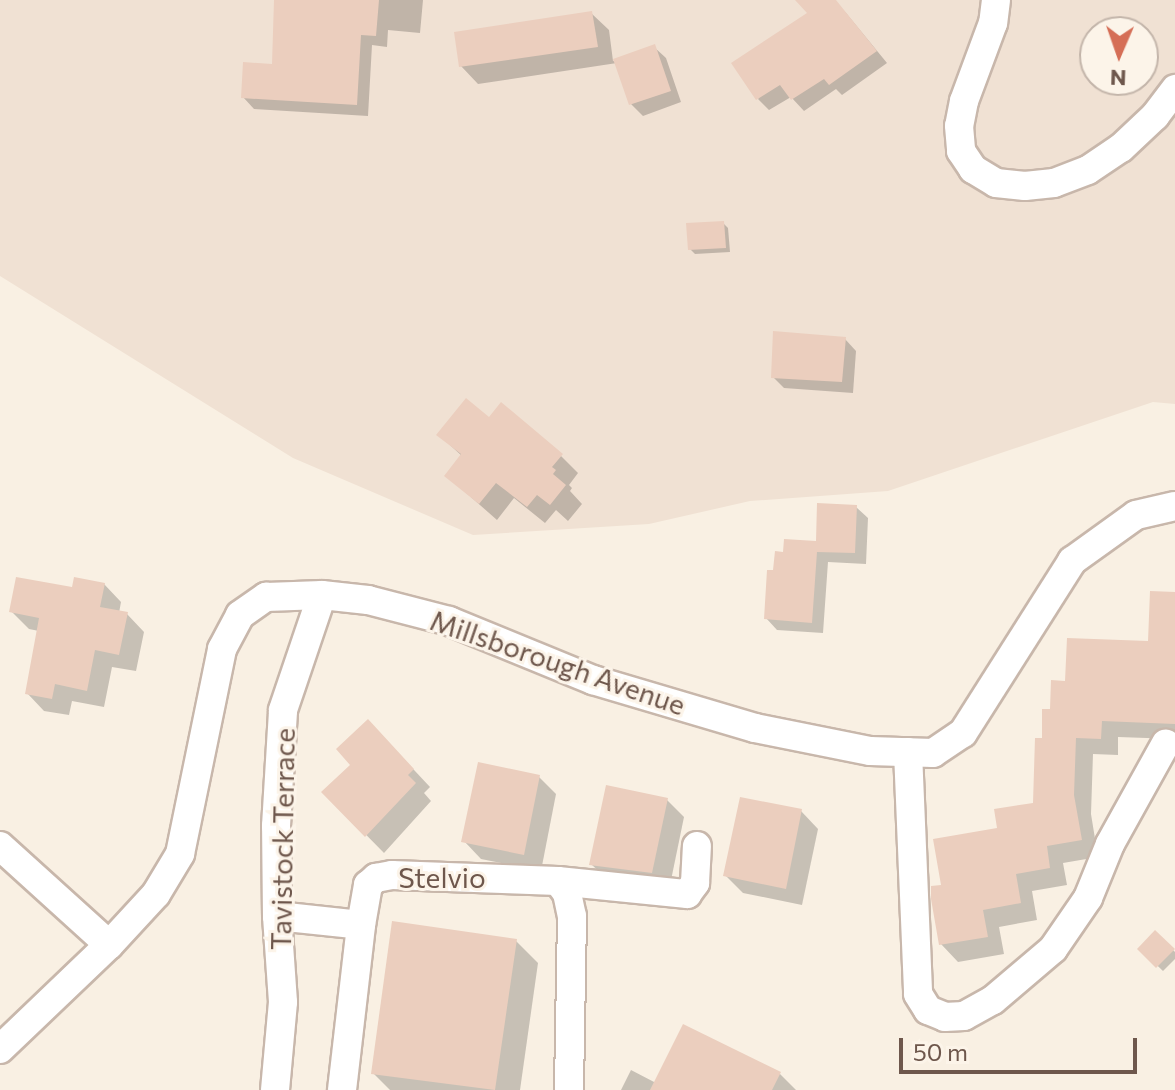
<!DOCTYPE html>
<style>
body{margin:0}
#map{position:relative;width:1175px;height:1090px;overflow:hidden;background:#f9f0e3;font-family:Commissioner,sans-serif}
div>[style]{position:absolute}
.residential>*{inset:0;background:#f0e1d3}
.shadow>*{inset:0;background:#0003}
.building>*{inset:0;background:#ebcebe}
.roads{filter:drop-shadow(2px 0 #c8b7ab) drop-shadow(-2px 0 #c8b7ab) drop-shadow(0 2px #c8b7ab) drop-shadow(0 -2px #c8b7ab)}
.minor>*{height:28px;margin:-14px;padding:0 14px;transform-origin:14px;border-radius:14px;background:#fff}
span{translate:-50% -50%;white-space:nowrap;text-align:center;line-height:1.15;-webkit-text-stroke:6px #fcf4e9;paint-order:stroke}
.street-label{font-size:28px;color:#6e574c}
.north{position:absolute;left:1079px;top:16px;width:80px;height:80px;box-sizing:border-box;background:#fcf4e9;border:2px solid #c3b5aa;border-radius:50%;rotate:182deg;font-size:22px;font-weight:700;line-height:32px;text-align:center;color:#6e574c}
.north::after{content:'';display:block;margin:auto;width:28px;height:36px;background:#d56e56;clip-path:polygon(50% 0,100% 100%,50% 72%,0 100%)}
.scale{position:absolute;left:899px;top:1038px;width:238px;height:36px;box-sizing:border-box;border:4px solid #6e574c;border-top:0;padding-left:10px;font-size:24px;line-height:28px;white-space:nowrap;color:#6e574c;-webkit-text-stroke:6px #fcf4e9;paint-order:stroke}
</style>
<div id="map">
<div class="residential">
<i style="clip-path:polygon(evenodd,0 0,1175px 0,1175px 404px,1153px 402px,888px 491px,750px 501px,649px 524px,473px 535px,293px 458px,0 276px,0 0,1095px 32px,1143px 32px,1143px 80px,1095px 80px,1095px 32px)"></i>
</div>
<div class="shadow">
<i style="clip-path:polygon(276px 0,423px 0,420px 33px,388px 30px,387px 47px,372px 45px,368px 116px,254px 109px,243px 97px,274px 66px)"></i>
<i style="clip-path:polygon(814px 0,827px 0,846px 13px,887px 63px,842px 95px,836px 89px,804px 111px,791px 97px,769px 110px,758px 99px,810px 13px)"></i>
<i style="clip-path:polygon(591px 13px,609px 30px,613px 61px,654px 47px,666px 58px,681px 102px,643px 116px,631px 104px,617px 63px,478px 84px,461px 66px)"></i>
<i style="clip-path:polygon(723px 223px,728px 228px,730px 252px,695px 254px,690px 249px)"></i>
<i style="clip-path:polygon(845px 339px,856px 351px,853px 393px,784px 388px,773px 377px)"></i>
<i style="clip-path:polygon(490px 420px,561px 456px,578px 473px,569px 485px,572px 488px,570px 491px,582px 504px,568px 521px,556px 510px,545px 523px,514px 498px,497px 520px,447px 476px,462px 456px,439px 435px)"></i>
<i style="clip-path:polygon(856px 507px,868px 518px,866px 564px,828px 562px,823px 633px,777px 630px,766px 618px,775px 572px,785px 554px,817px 543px)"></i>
<i style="clip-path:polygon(104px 584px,121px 602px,119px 613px,127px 614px,144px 632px,136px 671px,112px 667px,104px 707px,72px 701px,69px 715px,44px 711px,27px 693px,39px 631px,29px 629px,11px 611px,73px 590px)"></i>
<i style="clip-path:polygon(1175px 594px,1175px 739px,1118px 737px,1118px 755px,1093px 754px,1091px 814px,1098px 857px,1063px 863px,1067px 885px,1032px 891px,1037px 920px,999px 927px,1004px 954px,958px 962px,941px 944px,943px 886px,999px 830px,1035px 804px,1044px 741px,1052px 711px,1067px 683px,1150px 643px)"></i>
<i style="clip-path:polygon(385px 739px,430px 787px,424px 793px,431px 801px,384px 853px,324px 792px)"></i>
<i style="clip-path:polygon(539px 777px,556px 794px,541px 871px,481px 859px,464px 841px)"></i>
<i style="clip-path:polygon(667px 800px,684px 817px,669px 890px,609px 881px,591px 864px)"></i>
<i style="clip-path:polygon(801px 811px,818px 829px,802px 905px,743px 893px,726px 876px)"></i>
<i style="clip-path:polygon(1156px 933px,1175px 952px,1175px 959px,1163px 971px,1140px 949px)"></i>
<i style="clip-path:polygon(516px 941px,538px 963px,520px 1090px,390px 1090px,373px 1073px)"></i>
<i style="clip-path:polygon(631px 1070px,656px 1083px,780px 1074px,796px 1090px,621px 1090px)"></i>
</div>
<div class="building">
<i style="clip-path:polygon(274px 0,379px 0,376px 36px,361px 35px,357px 105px,241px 98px,243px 62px,272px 64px)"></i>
<i style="clip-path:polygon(795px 0,836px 0,877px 51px,829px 85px,824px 79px,791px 100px,780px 85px,756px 100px,731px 63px,807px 13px)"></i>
<i style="clip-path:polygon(592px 11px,598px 47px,459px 67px,454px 32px)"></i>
<i style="clip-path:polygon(655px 44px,671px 91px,629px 105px,613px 59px)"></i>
<i style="clip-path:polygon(724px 221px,726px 248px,688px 250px,686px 223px)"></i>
<i style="clip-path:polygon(773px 331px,846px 337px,842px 382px,771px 378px)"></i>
<i style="clip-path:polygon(466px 398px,489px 417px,501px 402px,563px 454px,552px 467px,556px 470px,553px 474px,566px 485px,550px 505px,537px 495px,527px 507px,496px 483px,479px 504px,444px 476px,461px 454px,436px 435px)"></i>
<i style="clip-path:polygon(817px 503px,857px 505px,855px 553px,817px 552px,812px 623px,764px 619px,767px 570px,773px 570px,775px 551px,783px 552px,784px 539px,816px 541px)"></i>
<i style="clip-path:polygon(16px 577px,72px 587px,74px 577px,105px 583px,100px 607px,128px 612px,119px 655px,95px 650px,87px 691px,55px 684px,52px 699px,25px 694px,39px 618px,9px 612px)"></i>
<i style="clip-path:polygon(1150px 591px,1175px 592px,1175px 724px,1102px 721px,1101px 739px,1076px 738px,1074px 795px,1082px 840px,1047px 846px,1050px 868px,1016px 874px,1021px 903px,983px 910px,988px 937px,939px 945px,931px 899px,931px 886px,941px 885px,933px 839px,997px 828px,994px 809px,1033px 803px,1035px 738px,1042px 738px,1042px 709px,1050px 709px,1051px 680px,1065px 681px,1067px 638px,1148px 641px)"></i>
<i style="clip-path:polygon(368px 719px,414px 769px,408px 775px,416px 783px,365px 837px,321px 792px,350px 765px,336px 749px)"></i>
<i style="clip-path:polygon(478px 762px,540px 775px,524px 855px,461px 842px)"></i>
<i style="clip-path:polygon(606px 785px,668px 798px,652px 873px,589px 865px)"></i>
<i style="clip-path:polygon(740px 797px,802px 809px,786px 889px,723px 876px)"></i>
<i style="clip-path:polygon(392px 921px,517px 939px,495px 1090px,371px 1074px)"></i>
<i style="clip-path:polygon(1155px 930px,1175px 949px,1156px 968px,1137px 949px)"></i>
<i style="clip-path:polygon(683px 1024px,781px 1072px,772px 1090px,650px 1090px)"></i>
</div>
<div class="roads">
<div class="minor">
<i style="left:996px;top:0;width:23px;rotate:97deg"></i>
<i style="left:993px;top:23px;width:83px;rotate:110.4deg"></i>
<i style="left:964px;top:101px;width:25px;rotate:101deg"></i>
<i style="left:959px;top:126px;width:25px;rotate:85deg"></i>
<i style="left:961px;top:151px;width:22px;rotate:56deg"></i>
<i style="left:973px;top:169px;width:27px;rotate:31deg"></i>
<i style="left:996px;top:183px;width:29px;rotate:6deg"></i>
<i style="left:1025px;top:186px;width:29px;rotate:-6deg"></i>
<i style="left:1054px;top:183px;width:36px;rotate:-21deg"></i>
<i style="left:1088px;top:170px;width:40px;rotate:-34deg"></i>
<i style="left:1121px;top:148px;width:47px;rotate:-43.3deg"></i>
<i style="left:1155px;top:116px;width:34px;rotate:-53deg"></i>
<i style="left:908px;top:752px;width:242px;rotate:87.6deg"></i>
<i style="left:918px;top:994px;width:19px;rotate:58deg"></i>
<i style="left:928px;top:1010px;width:18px;rotate:22deg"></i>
<i style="left:945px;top:1017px;width:19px;rotate:-3deg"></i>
<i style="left:964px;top:1016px;width:33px;rotate:-29deg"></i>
<i style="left:993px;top:1000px;width:79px;rotate:-40.4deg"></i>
<i style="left:1053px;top:949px;width:62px;rotate:-55.5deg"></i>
<i style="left:1088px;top:898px;width:58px;rotate:-67.8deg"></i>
<i style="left:1110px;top:844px;width:115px;rotate:-61deg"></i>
<i style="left:0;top:846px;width:147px;rotate:42.2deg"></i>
<i style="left:558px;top:881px;width:130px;rotate:5.8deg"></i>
<i style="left:687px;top:894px;width:14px;rotate:-54deg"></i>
<i style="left:695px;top:883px;width:37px;rotate:-87deg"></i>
<i style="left:277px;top:916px;width:84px;rotate:6.1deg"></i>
<i style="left:361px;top:925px;width:41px;rotate:-80.1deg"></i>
<i style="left:368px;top:885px;width:11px;rotate:-41deg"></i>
<i style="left:376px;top:878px;width:16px;rotate:-11deg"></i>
<i style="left:392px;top:875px;width:166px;rotate:2.1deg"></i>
<i style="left:558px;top:881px;width:15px;rotate:53deg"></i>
<i style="left:567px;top:893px;width:24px;rotate:78deg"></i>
<i style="left:572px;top:916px;width:174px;rotate:91deg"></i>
<i style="left:0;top:1049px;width:151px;rotate:-43.7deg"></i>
<i style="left:109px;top:945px;width:69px;rotate:-47.3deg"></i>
<i style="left:156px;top:894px;width:47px;rotate:-59deg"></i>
<i style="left:180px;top:854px;width:209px;rotate:-78.4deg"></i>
<i style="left:222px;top:649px;width:38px;rotate:-62deg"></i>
<i style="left:240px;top:615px;width:32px;rotate:-35deg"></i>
<i style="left:266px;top:597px;width:56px;rotate:-2deg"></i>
<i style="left:322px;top:595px;width:46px;rotate:6.2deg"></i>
<i style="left:368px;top:600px;width:84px;rotate:14.5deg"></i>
<i style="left:449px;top:621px;width:156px;rotate:22.3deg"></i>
<i style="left:593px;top:680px;width:169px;rotate:16.5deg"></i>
<i style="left:755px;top:728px;width:117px;rotate:11.3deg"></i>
<i style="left:870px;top:751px;width:63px;rotate:1.8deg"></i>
<i style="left:933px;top:753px;width:36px;rotate:-34deg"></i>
<i style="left:963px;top:733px;width:204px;rotate:-57.6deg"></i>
<i style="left:1072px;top:561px;width:79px;rotate:-35.7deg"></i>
<i style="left:1136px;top:515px;width:40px;rotate:-13deg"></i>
<i style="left:275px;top:1090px;width:88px;rotate:-84.8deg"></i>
<i style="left:283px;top:1002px;width:86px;rotate:-94deg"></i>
<i style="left:277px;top:916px;width:90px;rotate:-90.6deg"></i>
<i style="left:276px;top:826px;width:116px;rotate:-86.5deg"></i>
<i style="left:283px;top:710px;width:121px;rotate:-71.3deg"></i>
<i style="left:342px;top:1090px;width:166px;rotate:-83.4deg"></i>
</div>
</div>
<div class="street-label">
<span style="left:558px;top:662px;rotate:19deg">Millsborough Avenue</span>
<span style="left:282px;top:839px;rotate:-89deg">Tavistock Terrace</span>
<span style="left:442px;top:877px">Stelvio</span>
</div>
<div class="north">N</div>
<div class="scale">50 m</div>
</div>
